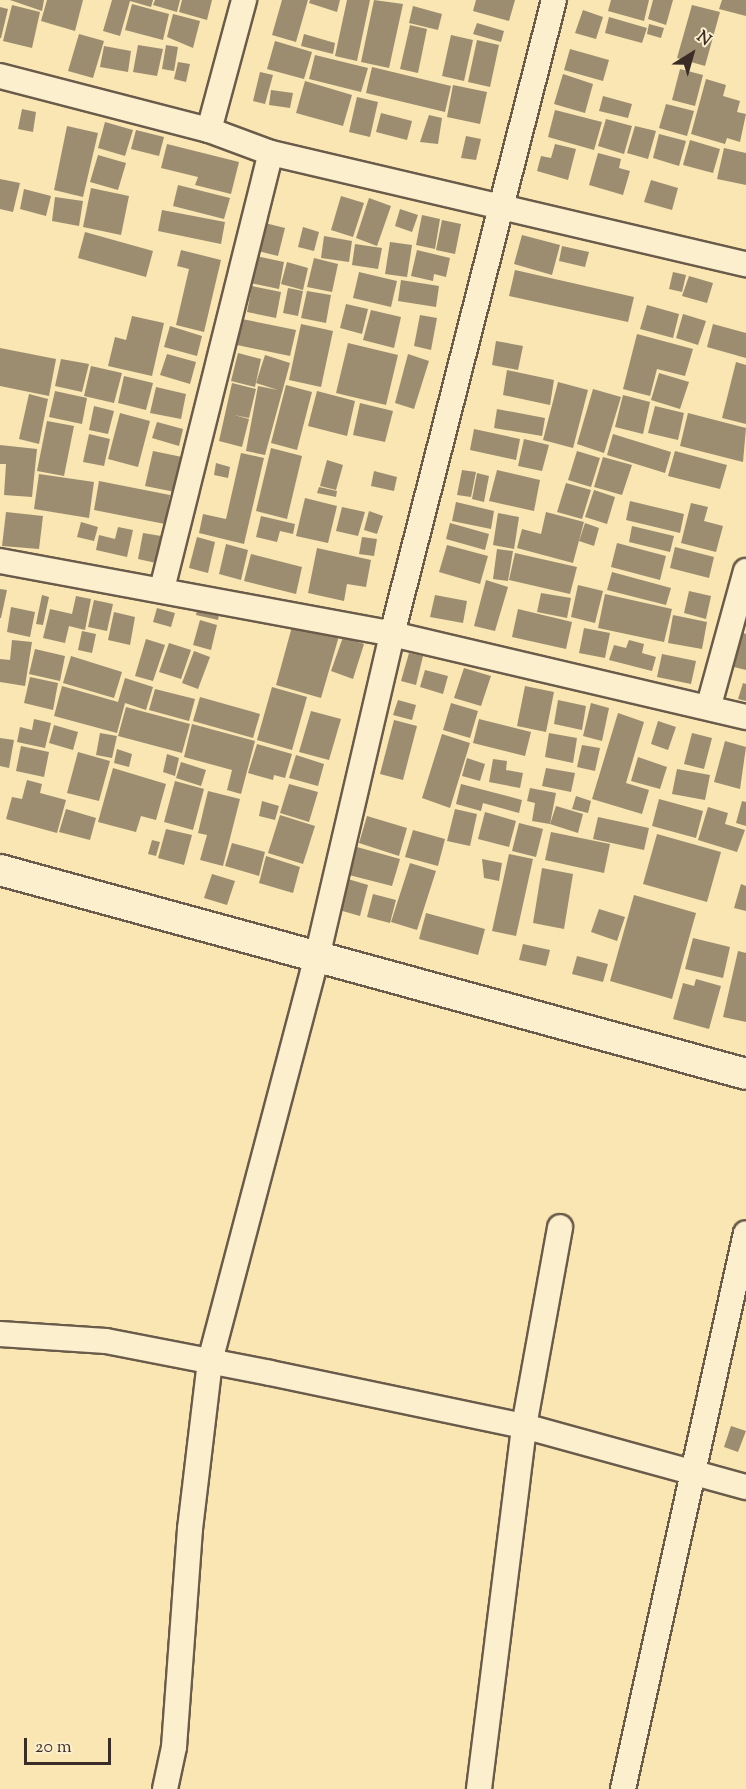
<!DOCTYPE html>
<style>
body{margin:0}
#map{position:relative;width:746px;height:1789px;overflow:hidden;background:#f9e6b2;font-family:"Sorts Mill Goudy",serif}
div>[style]{position:absolute}
.building>*{inset:0;background:#9d8d70}
.roads{filter:drop-shadow(2px 0 #6a5b4a) drop-shadow(-2px 0 #6a5b4a) drop-shadow(0 2px #6a5b4a) drop-shadow(0 -2px #6a5b4a)}
.minor>*{height:24px;margin:-12px;padding:0 12px;transform-origin:12px;border-radius:12px;background:#fbefcd}
.tertiary>*{height:30px;margin:-15px;padding:0 15px;transform-origin:15px;border-radius:15px;background:#fbefcd}
span{translate:-50% -50%;white-space:nowrap;text-align:center;line-height:1.15;-webkit-text-stroke:6px #fbefcd;paint-order:stroke}
.north{position:absolute;left:662px;top:24px;width:60px;height:60px;-webkit-text-stroke:4px #fbefcd;paint-order:stroke;rotate:37deg;font-size:16px;font-weight:700;line-height:24px;text-align:center;color:#3a2d28}
.north::after{content:'';display:block;margin:auto;width:21px;height:27px;background:#3a2d28;clip-path:polygon(50% 0,100% 100%,50% 72%,0 100%)}
.scale{position:absolute;left:24px;top:1738px;width:87px;height:27px;box-sizing:border-box;border:3px solid #3a2d28;border-top:0;padding-left:8px;font-size:18px;line-height:21px;white-space:nowrap;color:#3a2d28;-webkit-text-stroke:4px #fbefcd;paint-order:stroke}
</style>
<div id="map">
<div class="building">
<i style="clip-path:polygon(10px 0,44px 0,42px 11px)"></i>
<i style="clip-path:polygon(47px 0,83px 0,75px 31px,41px 21px)"></i>
<i style="clip-path:polygon(112px 0,153px 0,151px 7px,130px 1px,120px 36px,103px 31px)"></i>
<i style="clip-path:polygon(155px 0,180px 0,177px 12px,153px 5px)"></i>
<i style="clip-path:polygon(182px 0,212px 0,207px 20px,179px 12px)"></i>
<i style="clip-path:polygon(282px 0,308px 0,296px 42px,272px 35px)"></i>
<i style="clip-path:polygon(310px 0,340px 0,337px 12px,309px 3px)"></i>
<i style="clip-path:polygon(347px 0,370px 0,357px 61px,335px 56px)"></i>
<i style="clip-path:polygon(374px 0,403px 4px,389px 68px,361px 62px)"></i>
<i style="clip-path:polygon(476px 0,515px 0,509px 21px,473px 11px)"></i>
<i style="clip-path:polygon(611px 0,649px 0,644px 21px,608px 11px)"></i>
<i style="clip-path:polygon(653px 0,673px 0,666px 25px,648px 19px)"></i>
<i style="clip-path:polygon(722px 0,746px 0,746px 16px,719px 9px)"></i>
<i style="clip-path:polygon(132px 4px,169px 14px,163px 40px,125px 30px)"></i>
<i style="clip-path:polygon(12px 5px,40px 12px,32px 48px,3px 41px)"></i>
<i style="clip-path:polygon(692px 5px,720px 12px,705px 66px,677px 58px)"></i>
<i style="clip-path:polygon(413px 6px,442px 14px,438px 30px,409px 23px)"></i>
<i style="clip-path:polygon(0 7px,8px 9px,1px 38px,0 38px)"></i>
<i style="clip-path:polygon(583px 10px,603px 17px,596px 39px,575px 33px)"></i>
<i style="clip-path:polygon(173px 14px,200px 21px,193px 48px,167px 37px)"></i>
<i style="clip-path:polygon(609px 17px,647px 28px,642px 43px,605px 33px)"></i>
<i style="clip-path:polygon(477px 23px,504px 31px,501px 42px,473px 34px)"></i>
<i style="clip-path:polygon(649px 24px,664px 28px,661px 38px,647px 34px)"></i>
<i style="clip-path:polygon(410px 25px,427px 29px,418px 73px,400px 69px)"></i>
<i style="clip-path:polygon(79px 34px,104px 41px,93px 78px,68px 71px)"></i>
<i style="clip-path:polygon(304px 34px,335px 43px,333px 54px,301px 46px)"></i>
<i style="clip-path:polygon(451px 35px,473px 40px,464px 81px,442px 76px)"></i>
<i style="clip-path:polygon(477px 40px,499px 45px,490px 87px,468px 82px)"></i>
<i style="clip-path:polygon(275px 41px,312px 52px,304px 79px,267px 69px)"></i>
<i style="clip-path:polygon(138px 45px,163px 49px,157px 76px,133px 72px)"></i>
<i style="clip-path:polygon(166px 45px,178px 47px,174px 71px,162px 69px)"></i>
<i style="clip-path:polygon(104px 46px,131px 51px,128px 72px,100px 67px)"></i>
<i style="clip-path:polygon(570px 49px,609px 60px,603px 81px,564px 70px)"></i>
<i style="clip-path:polygon(315px 55px,368px 68px,361px 92px,309px 79px)"></i>
<i style="clip-path:polygon(178px 62px,190px 64px,186px 82px,174px 79px)"></i>
<i style="clip-path:polygon(372px 67px,451px 86px,445px 112px,366px 93px)"></i>
<i style="clip-path:polygon(680px 69px,703px 75px,695px 106px,672px 100px)"></i>
<i style="clip-path:polygon(260px 72px,273px 75px,265px 104px,253px 101px)"></i>
<i style="clip-path:polygon(563px 74px,593px 84px,585px 113px,554px 104px)"></i>
<i style="clip-path:polygon(706px 79px,726px 85px,723px 96px,740px 101px,737px 112px,746px 114px,740px 142px,727px 138px,725px 144px,691px 134px)"></i>
<i style="clip-path:polygon(305px 81px,352px 95px,343px 126px,296px 113px)"></i>
<i style="clip-path:polygon(453px 85px,487px 92px,480px 124px,447px 117px)"></i>
<i style="clip-path:polygon(271px 90px,293px 93px,290px 108px,269px 105px)"></i>
<i style="clip-path:polygon(603px 96px,632px 104px,628px 118px,599px 111px)"></i>
<i style="clip-path:polygon(357px 97px,378px 102px,370px 137px,349px 132px)"></i>
<i style="clip-path:polygon(666px 104px,694px 111px,687px 136px,659px 128px)"></i>
<i style="clip-path:polygon(22px 109px,36px 112px,33px 132px,18px 129px)"></i>
<i style="clip-path:polygon(555px 110px,602px 122px,594px 150px,548px 137px)"></i>
<i style="clip-path:polygon(381px 113px,412px 121px,407px 140px,376px 132px)"></i>
<i style="clip-path:polygon(429px 115px,442px 118px,438px 144px,420px 142px)"></i>
<i style="clip-path:polygon(606px 119px,632px 126px,624px 154px,598px 146px)"></i>
<i style="clip-path:polygon(105px 122px,133px 130px,125px 156px,98px 148px)"></i>
<i style="clip-path:polygon(67px 126px,98px 133px,83px 197px,54px 190px)"></i>
<i style="clip-path:polygon(635px 126px,656px 131px,648px 159px,627px 153px)"></i>
<i style="clip-path:polygon(136px 130px,164px 137px,159px 156px,131px 149px)"></i>
<i style="clip-path:polygon(659px 134px,686px 141px,679px 166px,653px 158px)"></i>
<i style="clip-path:polygon(466px 136px,481px 139px,476px 160px,461px 158px)"></i>
<i style="clip-path:polygon(690px 140px,720px 149px,713px 173px,683px 165px)"></i>
<i style="clip-path:polygon(167px 144px,239px 162px,231px 194px,195px 185px,198px 177px,161px 168px)"></i>
<i style="clip-path:polygon(555px 144px,576px 149px,568px 180px,537px 171px,541px 156px,551px 158px)"></i>
<i style="clip-path:polygon(724px 148px,746px 153px,746px 185px,717px 179px)"></i>
<i style="clip-path:polygon(598px 153px,621px 159px,619px 168px,630px 171px,623px 195px,589px 185px)"></i>
<i style="clip-path:polygon(98px 155px,126px 163px,118px 190px,90px 182px)"></i>
<i style="clip-path:polygon(0 179px,20px 183px,13px 212px,0 209px)"></i>
<i style="clip-path:polygon(651px 180px,678px 188px,672px 210px,644px 202px)"></i>
<i style="clip-path:polygon(178px 185px,230px 198px,224px 219px,173px 206px)"></i>
<i style="clip-path:polygon(91px 188px,129px 196px,121px 235px,83px 227px)"></i>
<i style="clip-path:polygon(24px 189px,51px 196px,46px 216px,20px 209px)"></i>
<i style="clip-path:polygon(341px 196px,364px 203px,353px 237px,331px 230px)"></i>
<i style="clip-path:polygon(55px 197px,83px 201px,79px 226px,52px 221px)"></i>
<i style="clip-path:polygon(369px 198px,391px 206px,377px 246px,356px 238px)"></i>
<i style="clip-path:polygon(400px 209px,418px 215px,412px 232px,395px 226px)"></i>
<i style="clip-path:polygon(162px 210px,225px 222px,221px 244px,158px 231px)"></i>
<i style="clip-path:polygon(422px 215px,440px 219px,435px 249px,416px 245px)"></i>
<i style="clip-path:polygon(442px 220px,461px 224px,455px 254px,436px 250px)"></i>
<i style="clip-path:polygon(265px 223px,285px 228px,278px 256px,258px 251px)"></i>
<i style="clip-path:polygon(303px 227px,319px 232px,314px 251px,298px 247px)"></i>
<i style="clip-path:polygon(85px 232px,153px 251px,146px 277px,78px 258px)"></i>
<i style="clip-path:polygon(522px 235px,560px 245px,552px 275px,514px 264px)"></i>
<i style="clip-path:polygon(324px 236px,352px 241px,349px 262px,321px 258px)"></i>
<i style="clip-path:polygon(390px 242px,412px 245px,407px 277px,385px 274px)"></i>
<i style="clip-path:polygon(355px 244px,382px 248px,378px 269px,352px 265px)"></i>
<i style="clip-path:polygon(562px 246px,589px 252px,585px 267px,559px 261px)"></i>
<i style="clip-path:polygon(181px 250px,221px 260px,204px 332px,176px 325px,189px 269px,177px 266px)"></i>
<i style="clip-path:polygon(417px 250px,450px 258px,446px 277px,434px 274px,433px 281px,411px 276px)"></i>
<i style="clip-path:polygon(256px 256px,284px 262px,279px 289px,250px 283px)"></i>
<i style="clip-path:polygon(314px 258px,338px 264px,332px 292px,307px 287px)"></i>
<i style="clip-path:polygon(287px 262px,308px 268px,303px 290px,281px 284px)"></i>
<i style="clip-path:polygon(515px 270px,634px 297px,628px 322px,509px 296px)"></i>
<i style="clip-path:polygon(359px 272px,397px 281px,391px 307px,353px 298px)"></i>
<i style="clip-path:polygon(673px 272px,686px 275px,682px 292px,669px 289px)"></i>
<i style="clip-path:polygon(689px 276px,713px 283px,707px 303px,682px 296px)"></i>
<i style="clip-path:polygon(401px 280px,439px 286px,436px 307px,398px 301px)"></i>
<i style="clip-path:polygon(252px 286px,281px 292px,276px 318px,247px 312px)"></i>
<i style="clip-path:polygon(288px 288px,303px 291px,298px 316px,283px 313px)"></i>
<i style="clip-path:polygon(307px 291px,331px 295px,326px 323px,301px 318px)"></i>
<i style="clip-path:polygon(346px 304px,368px 309px,362px 334px,340px 328px)"></i>
<i style="clip-path:polygon(647px 305px,679px 314px,673px 338px,640px 329px)"></i>
<i style="clip-path:polygon(371px 310px,401px 317px,394px 348px,363px 340px)"></i>
<i style="clip-path:polygon(683px 314px,706px 321px,698px 345px,676px 338px)"></i>
<i style="clip-path:polygon(420px 315px,437px 318px,431px 350px,414px 346px)"></i>
<i style="clip-path:polygon(132px 316px,164px 323px,152px 376px,108px 366px,115px 337px,126px 340px)"></i>
<i style="clip-path:polygon(242px 319px,296px 330px,290px 356px,237px 345px)"></i>
<i style="clip-path:polygon(301px 324px,333px 331px,321px 387px,289px 380px)"></i>
<i style="clip-path:polygon(713px 324px,746px 333px,746px 358px,707px 347px)"></i>
<i style="clip-path:polygon(170px 326px,202px 336px,197px 356px,164px 347px)"></i>
<i style="clip-path:polygon(637px 334px,693px 349px,685px 376px,657px 369px,650px 396px,623px 389px)"></i>
<i style="clip-path:polygon(496px 341px,523px 346px,518px 370px,492px 365px)"></i>
<i style="clip-path:polygon(348px 343px,398px 355px,386px 405px,336px 393px)"></i>
<i style="clip-path:polygon(0 348px,56px 359px,49px 396px,0 386px)"></i>
<i style="clip-path:polygon(238px 353px,261px 359px,255px 387px,231px 381px)"></i>
<i style="clip-path:polygon(167px 354px,196px 362px,190px 384px,160px 375px)"></i>
<i style="clip-path:polygon(408px 354px,429px 361px,414px 409px,395px 403px)"></i>
<i style="clip-path:polygon(265px 355px,290px 363px,265px 455px,246px 451px,258px 386px,278px 390px,256px 383px)"></i>
<i style="clip-path:polygon(61px 359px,89px 364px,82px 392px,55px 386px)"></i>
<i style="clip-path:polygon(736px 362px,746px 365px,746px 424px,722px 418px)"></i>
<i style="clip-path:polygon(91px 366px,122px 373px,114px 403px,84px 396px)"></i>
<i style="clip-path:polygon(507px 370px,554px 380px,550px 405px,503px 395px)"></i>
<i style="clip-path:polygon(659px 373px,689px 382px,680px 409px,651px 400px)"></i>
<i style="clip-path:polygon(124px 376px,153px 383px,146px 410px,118px 403px)"></i>
<i style="clip-path:polygon(558px 382px,588px 390px,573px 448px,543px 440px)"></i>
<i style="clip-path:polygon(232px 383px,256px 389px,249px 418px,234px 415px,249px 419px,242px 447px,219px 441px)"></i>
<i style="clip-path:polygon(286px 385px,312px 392px,297px 450px,271px 443px)"></i>
<i style="clip-path:polygon(156px 387px,186px 394px,181px 419px,150px 413px)"></i>
<i style="clip-path:polygon(593px 389px,621px 397px,604px 453px,577px 444px)"></i>
<i style="clip-path:polygon(55px 391px,87px 398px,82px 424px,49px 417px)"></i>
<i style="clip-path:polygon(317px 391px,355px 401px,347px 436px,308px 426px)"></i>
<i style="clip-path:polygon(29px 394px,48px 399px,39px 444px,19px 439px)"></i>
<i style="clip-path:polygon(623px 395px,650px 402px,643px 434px,615px 427px)"></i>
<i style="clip-path:polygon(360px 403px,393px 411px,385px 442px,353px 435px)"></i>
<i style="clip-path:polygon(94px 406px,114px 411px,108px 434px,89px 430px)"></i>
<i style="clip-path:polygon(655px 406px,684px 413px,678px 440px,648px 433px)"></i>
<i style="clip-path:polygon(497px 409px,545px 418px,542px 436px,494px 428px)"></i>
<i style="clip-path:polygon(120px 413px,150px 421px,138px 467px,108px 459px)"></i>
<i style="clip-path:polygon(688px 413px,746px 428px,743px 462px,680px 446px)"></i>
<i style="clip-path:polygon(47px 421px,74px 426px,64px 476px,37px 471px)"></i>
<i style="clip-path:polygon(157px 422px,183px 429px,179px 446px,152px 438px)"></i>
<i style="clip-path:polygon(474px 429px,520px 439px,516px 460px,470px 450px)"></i>
<i style="clip-path:polygon(89px 434px,110px 439px,104px 466px,83px 462px)"></i>
<i style="clip-path:polygon(613px 434px,671px 452px,665px 473px,607px 455px)"></i>
<i style="clip-path:polygon(524px 439px,549px 445px,542px 471px,518px 466px)"></i>
<i style="clip-path:polygon(0 445px,37px 449px,32px 497px,4px 495px,6px 464px,0 464px)"></i>
<i style="clip-path:polygon(271px 448px,302px 456px,287px 519px,256px 511px)"></i>
<i style="clip-path:polygon(153px 451px,182px 457px,175px 492px,145px 486px)"></i>
<i style="clip-path:polygon(577px 451px,600px 458px,591px 487px,568px 480px)"></i>
<i style="clip-path:polygon(675px 451px,727px 465px,720px 489px,668px 476px)"></i>
<i style="clip-path:polygon(241px 453px,264px 458px,244px 544px,199px 533px,203px 514px,226px 519px)"></i>
<i style="clip-path:polygon(603px 457px,632px 465px,622px 495px,594px 487px)"></i>
<i style="clip-path:polygon(327px 460px,343px 465px,336px 490px,320px 486px)"></i>
<i style="clip-path:polygon(216px 463px,230px 467px,228px 478px,214px 475px)"></i>
<i style="clip-path:polygon(462px 470px,476px 472px,471px 497px,457px 495px)"></i>
<i style="clip-path:polygon(497px 470px,540px 480px,534px 511px,489px 501px)"></i>
<i style="clip-path:polygon(374px 471px,397px 477px,394px 491px,371px 486px)"></i>
<i style="clip-path:polygon(477px 473px,489px 476px,484px 502px,472px 499px)"></i>
<i style="clip-path:polygon(39px 474px,94px 482px,89px 518px,34px 509px)"></i>
<i style="clip-path:polygon(99px 481px,170px 495px,165px 524px,94px 510px)"></i>
<i style="clip-path:polygon(566px 483px,591px 490px,582px 519px,557px 512px)"></i>
<i style="clip-path:polygon(319px 487px,337px 491px,336px 497px,317px 493px)"></i>
<i style="clip-path:polygon(594px 490px,615px 497px,607px 524px,585px 517px)"></i>
<i style="clip-path:polygon(305px 498px,337px 506px,328px 543px,296px 536px)"></i>
<i style="clip-path:polygon(630px 501px,684px 514px,680px 533px,626px 520px)"></i>
<i style="clip-path:polygon(456px 502px,494px 511px,491px 529px,452px 521px)"></i>
<i style="clip-path:polygon(691px 503px,708px 507px,704px 521px,723px 526px,716px 552px,681px 543px)"></i>
<i style="clip-path:polygon(342px 507px,365px 512px,358px 536px,336px 531px)"></i>
<i style="clip-path:polygon(369px 511px,383px 516px,377px 534px,364px 530px)"></i>
<i style="clip-path:polygon(6px 512px,43px 516px,39px 549px,2px 546px)"></i>
<i style="clip-path:polygon(546px 512px,584px 522px,573px 563px,517px 548px,522px 529px,541px 534px)"></i>
<i style="clip-path:polygon(498px 513px,519px 517px,514px 549px,493px 545px)"></i>
<i style="clip-path:polygon(261px 516px,295px 524px,293px 534px,280px 531px,277px 542px,256px 537px)"></i>
<i style="clip-path:polygon(81px 522px,98px 527px,94px 541px,77px 537px)"></i>
<i style="clip-path:polygon(450px 523px,489px 534px,485px 550px,446px 539px)"></i>
<i style="clip-path:polygon(585px 523px,599px 528px,594px 546px,579px 541px)"></i>
<i style="clip-path:polygon(632px 526px,674px 536px,670px 552px,629px 542px)"></i>
<i style="clip-path:polygon(118px 527px,133px 530px,127px 557px,96px 550px,99px 535px,115px 539px)"></i>
<i style="clip-path:polygon(143px 533px,161px 536px,156px 563px,138px 559px)"></i>
<i style="clip-path:polygon(197px 537px,215px 542px,208px 573px,189px 568px)"></i>
<i style="clip-path:polygon(362px 537px,377px 539px,374px 556px,359px 554px)"></i>
<i style="clip-path:polygon(617px 543px,666px 556px,660px 580px,611px 567px)"></i>
<i style="clip-path:polygon(226px 544px,248px 550px,241px 580px,219px 574px)"></i>
<i style="clip-path:polygon(447px 545px,488px 556px,480px 584px,439px 572px)"></i>
<i style="clip-path:polygon(675px 547px,714px 557px,709px 578px,670px 568px)"></i>
<i style="clip-path:polygon(317px 548px,371px 560px,366px 587px,347px 584px,344px 601px,308px 593px)"></i>
<i style="clip-path:polygon(497px 549px,513px 551px,508px 581px,493px 579px)"></i>
<i style="clip-path:polygon(515px 553px,577px 567px,570px 594px,509px 580px)"></i>
<i style="clip-path:polygon(251px 554px,302px 567px,296px 594px,244px 581px)"></i>
<i style="clip-path:polygon(612px 572px,671px 588px,666px 605px,607px 590px)"></i>
<i style="clip-path:polygon(486px 580px,508px 587px,495px 631px,474px 626px)"></i>
<i style="clip-path:polygon(578px 585px,603px 591px,595px 623px,571px 617px)"></i>
<i style="clip-path:polygon(0 589px,7px 590px,1px 618px,0 618px)"></i>
<i style="clip-path:polygon(689px 591px,711px 596px,706px 619px,684px 613px)"></i>
<i style="clip-path:polygon(541px 593px,571px 598px,567px 618px,537px 612px)"></i>
<i style="clip-path:polygon(605px 594px,672px 609px,664px 642px,598px 628px)"></i>
<i style="clip-path:polygon(42px 595px,49px 597px,43px 625px,36px 624px)"></i>
<i style="clip-path:polygon(435px 595px,467px 601px,463px 623px,430px 617px)"></i>
<i style="clip-path:polygon(76px 596px,91px 599px,85px 630px,69px 626px,65px 643px,43px 638px,50px 609px,72px 614px)"></i>
<i style="clip-path:polygon(94px 600px,113px 604px,107px 631px,88px 627px)"></i>
<i style="clip-path:polygon(199px 600px,221px 606px,218px 620px,196px 615px)"></i>
<i style="clip-path:polygon(11px 607px,35px 612px,30px 637px,7px 632px)"></i>
<i style="clip-path:polygon(157px 608px,175px 613px,171px 627px,153px 622px)"></i>
<i style="clip-path:polygon(518px 609px,572px 622px,566px 649px,512px 637px)"></i>
<i style="clip-path:polygon(114px 612px,135px 617px,130px 645px,108px 640px)"></i>
<i style="clip-path:polygon(673px 615px,707px 622px,702px 649px,668px 643px)"></i>
<i style="clip-path:polygon(200px 620px,217px 625px,211px 650px,193px 645px)"></i>
<i style="clip-path:polygon(293px 623px,339px 636px,321px 698px,276px 685px)"></i>
<i style="clip-path:polygon(584px 628px,610px 633px,605px 658px,579px 653px)"></i>
<i style="clip-path:polygon(82px 631px,96px 634px,92px 653px,78px 650px)"></i>
<i style="clip-path:polygon(743px 633px,746px 634px,746px 670px,734px 667px)"></i>
<i style="clip-path:polygon(343px 637px,364px 644px,353px 679px,331px 671px)"></i>
<i style="clip-path:polygon(146px 639px,165px 645px,153px 681px,135px 676px)"></i>
<i style="clip-path:polygon(12px 640px,32px 642px,25px 686px,0 682px,0 659px,10px 660px)"></i>
<i style="clip-path:polygon(629px 640px,644px 644px,642px 653px,656px 657px,652px 671px,609px 660px,614px 645px,626px 648px)"></i>
<i style="clip-path:polygon(169px 643px,191px 650px,181px 679px,159px 672px)"></i>
<i style="clip-path:polygon(35px 649px,65px 656px,60px 681px,29px 674px)"></i>
<i style="clip-path:polygon(194px 651px,210px 657px,198px 689px,182px 683px)"></i>
<i style="clip-path:polygon(409px 653px,423px 656px,416px 685px,401px 681px)"></i>
<i style="clip-path:polygon(662px 654px,696px 661px,691px 684px,657px 677px)"></i>
<i style="clip-path:polygon(71px 656px,122px 672px,114px 698px,63px 683px)"></i>
<i style="clip-path:polygon(464px 668px,491px 676px,481px 706px,454px 698px)"></i>
<i style="clip-path:polygon(425px 670px,448px 676px,443px 694px,420px 687px)"></i>
<i style="clip-path:polygon(30px 677px,58px 683px,53px 710px,24px 703px)"></i>
<i style="clip-path:polygon(125px 678px,153px 687px,146px 710px,125px 703px,117px 733px,54px 716px,62px 686px,118px 702px)"></i>
<i style="clip-path:polygon(743px 683px,746px 684px,746px 701px,738px 699px)"></i>
<i style="clip-path:polygon(525px 686px,554px 692px,546px 732px,517px 726px)"></i>
<i style="clip-path:polygon(272px 687px,307px 697px,292px 750px,257px 740px)"></i>
<i style="clip-path:polygon(155px 689px,195px 699px,189px 721px,149px 710px)"></i>
<i style="clip-path:polygon(200px 697px,260px 714px,253px 738px,193px 721px)"></i>
<i style="clip-path:polygon(398px 700px,416px 705px,412px 720px,393px 715px)"></i>
<i style="clip-path:polygon(558px 700px,586px 706px,582px 730px,554px 724px)"></i>
<i style="clip-path:polygon(451px 703px,478px 711px,470px 738px,443px 730px)"></i>
<i style="clip-path:polygon(591px 703px,609px 708px,602px 741px,583px 736px)"></i>
<i style="clip-path:polygon(126px 707px,190px 724px,182px 753px,118px 736px)"></i>
<i style="clip-path:polygon(311px 711px,341px 719px,329px 760px,299px 752px)"></i>
<i style="clip-path:polygon(618px 713px,644px 722px,626px 783px,649px 790px,642px 814px,592px 799px)"></i>
<i style="clip-path:polygon(34px 719px,51px 723px,45px 748px,17px 742px,20px 727px,32px 730px)"></i>
<i style="clip-path:polygon(479px 719px,531px 732px,525px 756px,473px 743px)"></i>
<i style="clip-path:polygon(394px 720px,417px 726px,403px 780px,380px 774px)"></i>
<i style="clip-path:polygon(658px 721px,676px 727px,668px 750px,651px 744px)"></i>
<i style="clip-path:polygon(192px 724px,255px 741px,241px 794px,227px 790px,232px 770px,184px 757px)"></i>
<i style="clip-path:polygon(54px 725px,78px 732px,73px 750px,49px 743px)"></i>
<i style="clip-path:polygon(100px 733px,117px 736px,112px 758px,96px 755px)"></i>
<i style="clip-path:polygon(549px 733px,577px 738px,573px 763px,545px 757px)"></i>
<i style="clip-path:polygon(692px 733px,712px 738px,704px 769px,684px 764px)"></i>
<i style="clip-path:polygon(442px 734px,470px 743px,450px 808px,422px 798px)"></i>
<i style="clip-path:polygon(0 738px,14px 740px,9px 768px,0 766px)"></i>
<i style="clip-path:polygon(725px 741px,746px 747px,740px 789px,714px 782px)"></i>
<i style="clip-path:polygon(257px 744px,292px 754px,285px 778px,274px 775px,273px 780px,248px 773px)"></i>
<i style="clip-path:polygon(582px 745px,600px 748px,595px 771px,577px 767px)"></i>
<i style="clip-path:polygon(21px 746px,49px 752px,44px 777px,16px 771px)"></i>
<i style="clip-path:polygon(117px 749px,132px 754px,129px 767px,114px 763px)"></i>
<i style="clip-path:polygon(78px 752px,110px 761px,99px 801px,67px 793px)"></i>
<i style="clip-path:polygon(167px 754px,179px 758px,175px 776px,163px 772px)"></i>
<i style="clip-path:polygon(296px 755px,324px 764px,318px 786px,289px 778px)"></i>
<i style="clip-path:polygon(638px 757px,667px 767px,660px 789px,631px 781px)"></i>
<i style="clip-path:polygon(467px 758px,485px 764px,480px 781px,462px 776px)"></i>
<i style="clip-path:polygon(493px 759px,507px 761px,506px 770px,523px 773px,520px 788px,489px 782px)"></i>
<i style="clip-path:polygon(181px 762px,206px 770px,201px 786px,176px 778px)"></i>
<i style="clip-path:polygon(113px 768px,166px 784px,156px 820px,141px 816px,136px 832px,98px 822px)"></i>
<i style="clip-path:polygon(546px 768px,575px 773px,571px 792px,542px 786px)"></i>
<i style="clip-path:polygon(677px 769px,710px 775px,705px 800px,672px 794px)"></i>
<i style="clip-path:polygon(27px 780px,42px 784px,40px 793px,66px 800px,57px 833px,6px 819px,12px 797px,22px 799px)"></i>
<i style="clip-path:polygon(175px 781px,204px 789px,193px 830px,164px 822px)"></i>
<i style="clip-path:polygon(289px 784px,318px 792px,309px 822px,280px 813px)"></i>
<i style="clip-path:polygon(461px 784px,522px 800px,519px 813px,483px 803px,481px 811px,456px 804px)"></i>
<i style="clip-path:polygon(530px 788px,556px 793px,550px 824px,532px 821px,535px 803px,527px 801px)"></i>
<i style="clip-path:polygon(208px 791px,240px 799px,223px 866px,200px 860px,207px 835px,198px 833px)"></i>
<i style="clip-path:polygon(576px 796px,591px 801px,588px 813px,572px 809px)"></i>
<i style="clip-path:polygon(659px 799px,703px 811px,696px 838px,652px 826px)"></i>
<i style="clip-path:polygon(262px 801px,279px 806px,275px 820px,259px 816px)"></i>
<i style="clip-path:polygon(742px 801px,746px 802px,746px 826px,736px 823px)"></i>
<i style="clip-path:polygon(556px 806px,583px 814px,578px 833px,550px 824px)"></i>
<i style="clip-path:polygon(708px 807px,728px 813px,725px 824px,745px 830px,737px 852px,698px 840px)"></i>
<i style="clip-path:polygon(66px 809px,96px 818px,90px 840px,59px 832px)"></i>
<i style="clip-path:polygon(455px 809px,477px 814px,470px 846px,447px 841px)"></i>
<i style="clip-path:polygon(485px 812px,516px 821px,509px 847px,478px 839px)"></i>
<i style="clip-path:polygon(280px 815px,315px 826px,303px 864px,268px 853px)"></i>
<i style="clip-path:polygon(367px 816px,407px 828px,399px 856px,359px 843px)"></i>
<i style="clip-path:polygon(598px 817px,649px 828px,644px 850px,593px 839px)"></i>
<i style="clip-path:polygon(519px 823px,543px 829px,536px 857px,512px 851px)"></i>
<i style="clip-path:polygon(166px 829px,192px 835px,184px 865px,158px 858px)"></i>
<i style="clip-path:polygon(413px 830px,445px 839px,438px 866px,405px 857px)"></i>
<i style="clip-path:polygon(551px 832px,610px 844px,604px 873px,545px 860px)"></i>
<i style="clip-path:polygon(657px 834px,721px 852px,707px 902px,643px 884px)"></i>
<i style="clip-path:polygon(152px 840px,160px 842px,156px 856px,148px 854px)"></i>
<i style="clip-path:polygon(232px 843px,265px 852px,259px 876px,225px 866px)"></i>
<i style="clip-path:polygon(357px 847px,400px 859px,392px 886px,349px 875px)"></i>
<i style="clip-path:polygon(509px 854px,533px 859px,516px 936px,492px 931px)"></i>
<i style="clip-path:polygon(266px 856px,300px 867px,293px 893px,259px 883px)"></i>
<i style="clip-path:polygon(482px 859px,502px 863px,499px 881px,484px 878px)"></i>
<i style="clip-path:polygon(410px 863px,436px 871px,417px 930px,391px 922px)"></i>
<i style="clip-path:polygon(542px 868px,573px 874px,564px 929px,533px 923px)"></i>
<i style="clip-path:polygon(212px 874px,235px 881px,227px 905px,204px 898px)"></i>
<i style="clip-path:polygon(348px 879px,368px 885px,360px 916px,339px 910px)"></i>
<i style="clip-path:polygon(741px 884px,746px 886px,746px 911px,734px 908px)"></i>
<i style="clip-path:polygon(373px 894px,396px 900px,390px 923px,367px 917px)"></i>
<i style="clip-path:polygon(634px 895px,696px 913px,672px 999px,610px 981px)"></i>
<i style="clip-path:polygon(599px 909px,625px 917px,617px 941px,591px 932px)"></i>
<i style="clip-path:polygon(426px 913px,485px 929px,478px 955px,419px 939px)"></i>
<i style="clip-path:polygon(693px 938px,730px 947px,723px 978px,685px 969px)"></i>
<i style="clip-path:polygon(523px 944px,550px 950px,546px 966px,519px 960px)"></i>
<i style="clip-path:polygon(738px 951px,746px 953px,746px 1022px,723px 1017px)"></i>
<i style="clip-path:polygon(577px 956px,608px 964px,603px 982px,572px 974px)"></i>
<i style="clip-path:polygon(696px 979px,721px 986px,709px 1029px,673px 1019px,683px 983px,694px 986px)"></i>
<i style="clip-path:polygon(731px 1426px,746px 1431px,738px 1452px,724px 1447px)"></i>
</div>
<div class="roads">
<div class="minor">
<i style="left:0;top:76px;width:216px;rotate:14.5deg"></i>
<i style="left:209px;top:130px;width:66px;rotate:20.4deg"></i>
<i style="left:271px;top:153px;width:488px;rotate:13.2deg"></i>
<i style="left:209px;top:130px;width:135px;rotate:-74.9deg"></i>
<i style="left:0;top:561px;width:399px;rotate:10.5deg"></i>
<i style="left:392px;top:634px;width:364px;rotate:13.2deg"></i>
<i style="left:162px;top:589px;width:449px;rotate:-76deg"></i>
<i style="left:709px;top:705px;width:139px;rotate:-74.6deg"></i>
<i style="left:0;top:1334px;width:106px;rotate:3.8deg"></i>
<i style="left:106px;top:1341px;width:167px;rotate:11deg"></i>
<i style="left:270px;top:1373px;width:259px;rotate:11.8deg"></i>
<i style="left:524px;top:1426px;width:230px;rotate:15.4deg"></i>
<i style="left:165px;top:1789px;width:43px;rotate:-77.9deg"></i>
<i style="left:174px;top:1747px;width:219px;rotate:-85.8deg"></i>
<i style="left:190px;top:1529px;width:169px;rotate:-83.2deg"></i>
<i style="left:210px;top:1361px;width:418px;rotate:-75.2deg"></i>
<i style="left:317px;top:957px;width:332px;rotate:-76.9deg"></i>
<i style="left:392px;top:634px;width:654px;rotate:-75.67deg"></i>
<i style="left:479px;top:1789px;width:366px;rotate:-82.9deg"></i>
<i style="left:524px;top:1426px;width:202px;rotate:-79.7deg"></i>
<i style="left:623px;top:1789px;width:569px;rotate:-77.53deg"></i>
</div>
<div class="tertiary">
<i style="left:0;top:870px;width:773px;rotate:15.29deg"></i>
</div>
</div>
<div class="north">N</div>
<div class="scale">20 m</div>
</div>
